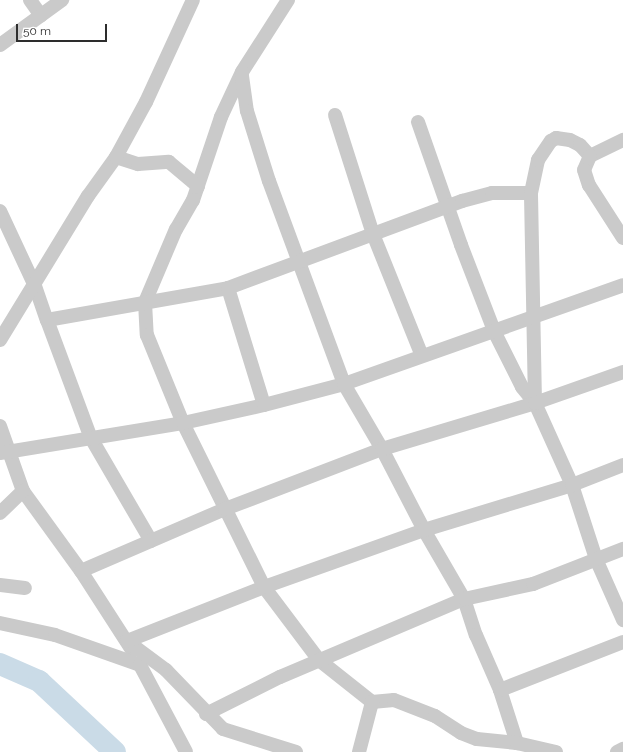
<!DOCTYPE html>
<style>
body{margin:0}
#map{position:relative;width:623px;height:752px;overflow:hidden;background:#fff;font-family:Raleway,sans-serif}
div>[style]{position:absolute}
.river>*{height:22px;margin:-11px;padding:0 11px;transform-origin:11px;border-radius:11px;background:#cadbe7}
.minor>*{height:14px;margin:-7px;padding:0 7px;transform-origin:7px;border-radius:7px;background:#cacaca}
span{translate:-50% -50%;white-space:nowrap;text-align:center;line-height:1.15;-webkit-text-stroke:4px #fff;paint-order:stroke}
.scale{position:absolute;left:16px;top:24px;width:91px;height:18px;box-sizing:border-box;border:2px solid #2d2d2d;border-top:0;padding-left:5px;font-size:12px;line-height:14px;white-space:nowrap;color:#2d2d2d;-webkit-text-stroke:3px #fff;paint-order:stroke}
</style>
<div id="map">
<div class="river">
<i style="left:0;top:664px;width:43px;rotate:23.6deg"></i>
<i style="left:39px;top:681px;width:104px;rotate:43.1deg"></i>
</div>
<div class="minor">
<i style="left:30px;top:0;width:19px;rotate:55deg"></i>
<i style="left:288px;top:0;width:85px;rotate:122.6deg"></i>
<i style="left:242px;top:72px;width:50px;rotate:115deg"></i>
<i style="left:221px;top:117px;width:88px;rotate:108.6deg"></i>
<i style="left:193px;top:200px;width:34px;rotate:120deg"></i>
<i style="left:176px;top:229px;width:79px;rotate:113deg"></i>
<i style="left:145px;top:302px;width:33px;rotate:87deg"></i>
<i style="left:147px;top:335px;width:95px;rotate:67.8deg"></i>
<i style="left:183px;top:423px;width:183px;rotate:63.7deg"></i>
<i style="left:264px;top:587px;width:91px;rotate:53deg"></i>
<i style="left:319px;top:660px;width:68px;rotate:38.4deg"></i>
<i style="left:0;top:45px;width:77px;rotate:-36deg"></i>
<i style="left:242px;top:76px;width:35px;rotate:82deg"></i>
<i style="left:247px;top:111px;width:73px;rotate:72.6deg"></i>
<i style="left:269px;top:181px;width:216px;rotate:69.7deg"></i>
<i style="left:344px;top:384px;width:75px;rotate:59.7deg"></i>
<i style="left:382px;top:449px;width:91px;rotate:62.6deg"></i>
<i style="left:424px;top:530px;width:80px;rotate:59.9deg"></i>
<i style="left:464px;top:599px;width:38px;rotate:72deg"></i>
<i style="left:476px;top:635px;width:60px;rotate:66.4deg"></i>
<i style="left:500px;top:690px;width:56px;rotate:72.2deg"></i>
<i style="left:335px;top:115px;width:125px;rotate:72.3deg"></i>
<i style="left:373px;top:234px;width:131px;rotate:68.1deg"></i>
<i style="left:418px;top:122px;width:130px;rotate:70.7deg"></i>
<i style="left:461px;top:245px;width:94px;rotate:68.9deg"></i>
<i style="left:495px;top:333px;width:60px;rotate:63.4deg"></i>
<i style="left:522px;top:387px;width:21px;rotate:51deg"></i>
<i style="left:535px;top:403px;width:90px;rotate:65.7deg"></i>
<i style="left:572px;top:485px;width:78px;rotate:72deg"></i>
<i style="left:596px;top:559px;width:67px;rotate:66.1deg"></i>
<i style="left:590px;top:156px;width:37px;rotate:-26deg"></i>
<i style="left:116px;top:157px;width:23px;rotate:18deg"></i>
<i style="left:138px;top:164px;width:31px;rotate:-4deg"></i>
<i style="left:169px;top:162px;width:38px;rotate:40deg"></i>
<i style="left:0;top:211px;width:83px;rotate:65deg"></i>
<i style="left:35px;top:286px;width:36px;rotate:71deg"></i>
<i style="left:47px;top:320px;width:184px;rotate:-10deg"></i>
<i style="left:228px;top:288px;width:250px;rotate:-20.4deg"></i>
<i style="left:462px;top:201px;width:31px;rotate:-15deg"></i>
<i style="left:492px;top:193px;width:39px"></i>
<i style="left:228px;top:288px;width:122px;rotate:72.9deg"></i>
<i style="left:47px;top:320px;width:126px;rotate:69.6deg"></i>
<i style="left:91px;top:438px;width:119px;rotate:59.8deg"></i>
<i style="left:0;top:340px;width:169px;rotate:-58.6deg"></i>
<i style="left:88px;top:196px;width:48px;rotate:-54.3deg"></i>
<i style="left:116px;top:157px;width:63px;rotate:-61.4deg"></i>
<i style="left:146px;top:102px;width:112px;rotate:-65.3deg"></i>
<i style="left:535px;top:403px;width:210px;rotate:-91.1deg"></i>
<i style="left:531px;top:193px;width:34px;rotate:-78deg"></i>
<i style="left:538px;top:160px;width:23px;rotate:-56deg"></i>
<i style="left:551px;top:141px;width:6px;rotate:-31deg"></i>
<i style="left:556px;top:138px;width:14px;rotate:8deg"></i>
<i style="left:570px;top:140px;width:11px;rotate:27deg"></i>
<i style="left:580px;top:145px;width:15px;rotate:48deg"></i>
<i style="left:590px;top:156px;width:15px;rotate:113deg"></i>
<i style="left:584px;top:170px;width:16px;rotate:72deg"></i>
<i style="left:589px;top:185px;width:63px;rotate:57.3deg"></i>
<i style="left:0;top:426px;width:69px;rotate:70.5deg"></i>
<i style="left:23px;top:491px;width:99px;rotate:54.1deg"></i>
<i style="left:81px;top:571px;width:157px;rotate:-23.3deg"></i>
<i style="left:225px;top:509px;width:168px;rotate:-20.9deg"></i>
<i style="left:382px;top:449px;width:160px;rotate:-16.7deg"></i>
<i style="left:535px;top:403px;width:93px;rotate:-19.4deg"></i>
<i style="left:0;top:453px;width:185px;rotate:-9.3deg"></i>
<i style="left:183px;top:423px;width:83px;rotate:-12.5deg"></i>
<i style="left:264px;top:405px;width:83px;rotate:-14.7deg"></i>
<i style="left:344px;top:384px;width:296px;rotate:-19.5deg"></i>
<i style="left:0;top:513px;width:32px;rotate:-44deg"></i>
<i style="left:81px;top:571px;width:94px;rotate:57.2deg"></i>
<i style="left:0;top:585px;width:25px;rotate:7deg"></i>
<i style="left:0;top:623px;width:56px;rotate:12.3deg"></i>
<i style="left:55px;top:635px;width:90px;rotate:19.4deg"></i>
<i style="left:140px;top:665px;width:98px;rotate:62.1deg"></i>
<i style="left:500px;top:690px;width:132px;rotate:-21.3deg"></i>
<i style="left:372px;top:702px;width:22px;rotate:-5deg"></i>
<i style="left:394px;top:700px;width:44px;rotate:21.3deg"></i>
<i style="left:435px;top:716px;width:31px;rotate:33deg"></i>
<i style="left:461px;top:733px;width:17px;rotate:21deg"></i>
<i style="left:477px;top:739px;width:40px;rotate:5.7deg"></i>
<i style="left:517px;top:743px;width:40px;rotate:13deg"></i>
<i style="left:206px;top:714px;width:83px;rotate:-26.6deg"></i>
<i style="left:280px;top:677px;width:200px;rotate:-23deg"></i>
<i style="left:464px;top:599px;width:71px;rotate:-12.3deg"></i>
<i style="left:533px;top:584px;width:97px;rotate:-21.3deg"></i>
<i style="left:296px;top:752px;width:77px;rotate:-162.5deg"></i>
<i style="left:223px;top:729px;width:82px;rotate:-134deg"></i>
<i style="left:166px;top:670px;width:49px;rotate:-143.4deg"></i>
<i style="left:127px;top:641px;width:147px;rotate:-21.5deg"></i>
<i style="left:264px;top:587px;width:170px;rotate:-19.6deg"></i>
<i style="left:424px;top:530px;width:155px;rotate:-16.9deg"></i>
<i style="left:572px;top:485px;width:55px;rotate:-21.4deg"></i>
<i style="left:359px;top:752px;width:52px;rotate:-75.4deg"></i>
<i style="left:617px;top:752px;width:7px;rotate:-27deg"></i>
</div>
<div class="scale">50 m</div>
</div>
